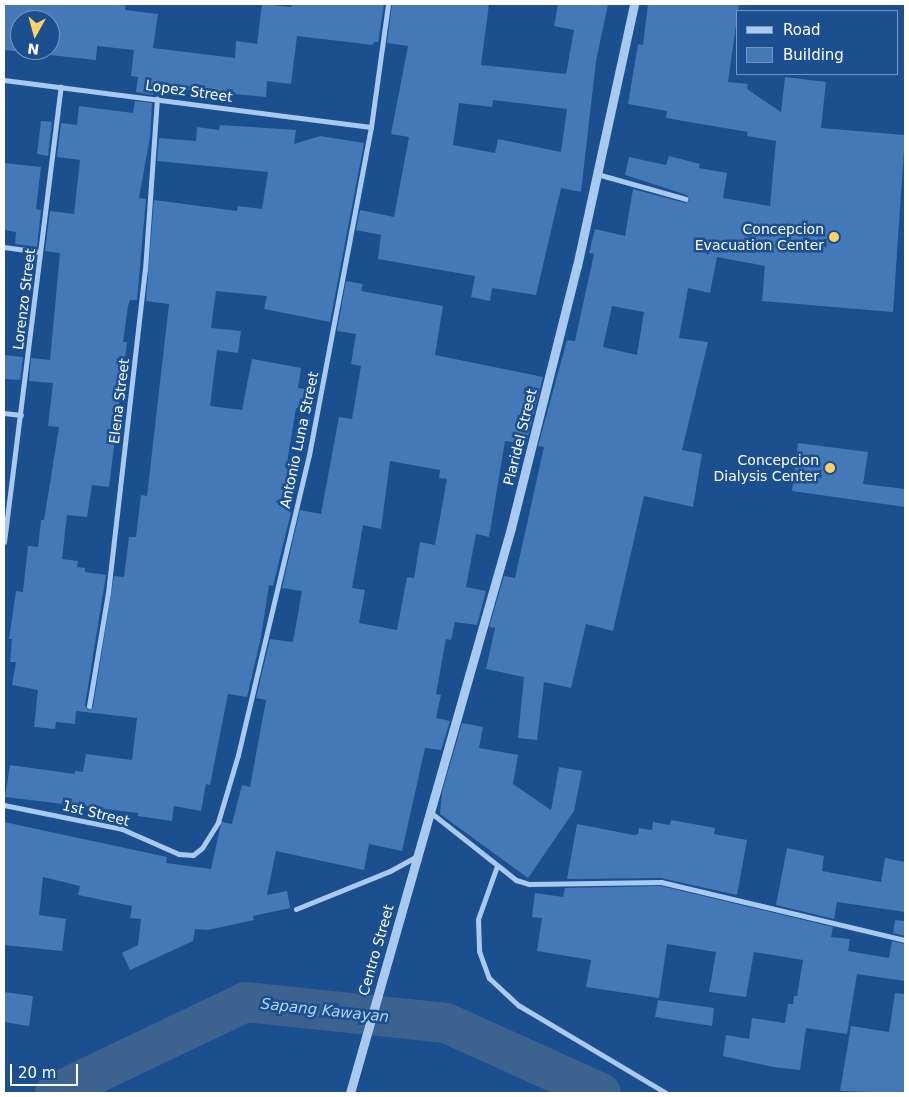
<!DOCTYPE html>
<style>
body{margin:0}
#map{position:relative;width:909px;height:1097px;overflow:hidden;background:#1b4f8f;font-family:"DejaVu Sans",sans-serif}
div>[style]{position:absolute}
.river>*{height:40px;margin:-20px;padding:0 20px;transform-origin:20px;border-radius:20px;background:#3c6290}
.building>*{inset:0;background:#4478b7}
.minor>*{height:5px;margin:-2.5px;padding:0 2.5px;transform-origin:2.5px;border-radius:2.5px;background:#a9c9ee}
.tertiary>*{height:9px;margin:-4.5px;padding:0 4.5px;transform-origin:4.5px;border-radius:4.5px;background:#a9c9ee}
.dots>*{width:14px;height:14px;translate:-50% -50%;box-sizing:border-box;border:2px solid #1b4f8f;border-radius:50%}
span{translate:-50% -50%;white-space:nowrap;text-align:center;line-height:1.15;-webkit-text-stroke:5px #1b4f8f;paint-order:stroke}
.street-label{font-size:14px;color:#fff}
.poi-label{font-size:14px;color:#fff}
.right{translate:-100% -50%;text-align:right}
.water-label{font-size:15px;color:#b5d3f5;font-style:italic}
.frame{position:absolute;inset:0;border:5px solid #fff;pointer-events:none}
.legend{position:absolute;left:736px;top:10px;width:162px;height:65px;box-sizing:border-box;background:#1b4f8f;border:1px solid #7695bc;margin:0;padding:6px 9px;list-style:none;font-size:15px;color:#fff}
.legend li{display:flex;align-items:center;gap:10px;height:25px}
.legend b{width:25px;border:1px solid #7695bc}
.north{position:absolute;left:10px;top:10px;width:50px;height:50px;box-sizing:border-box;background:#1b4f8f;border:1px solid #7695bc;border-radius:50%;rotate:187deg;font-size:14px;font-weight:700;line-height:20px;text-align:center;color:#fff}
.north::after{content:'';display:block;margin:auto;width:18px;height:22px;background:#ffd166;clip-path:polygon(50% 0,100% 100%,50% 72%,0 100%)}
.scale{position:absolute;left:10px;top:1064px;width:68px;height:22px;box-sizing:border-box;border:2px solid #fff;border-top:0;padding-left:6px;font-size:15px;line-height:18px;white-space:nowrap;color:#fff;-webkit-text-stroke:4px #1b4f8f;paint-order:stroke}
</style>
<div id="map">
<div class="river">
<i style="left:55px;top:1093px;width:212px;rotate:-25.5deg"></i>
<i style="left:246px;top:1002px;width:201px;rotate:6deg"></i>
<i style="left:446px;top:1023px;width:170px;rotate:24.3deg"></i>
</div>
<div class="building">
<i style="clip-path:polygon(evenodd,4px 4px,126px 4px,125px 10px,158px 14px,153px 48px,235px 58px,236px 41px,257px 44px,262px 4px,291px 7px,292px 4px,384px 4px,378px 42px,374px 42px,373px 45px,297px 36px,291px 84px,267px 81px,266px 97px,154px 87px,153px 95px,136px 92px,138px 77px,131px 76px,134px 50px,97px 46px,96px 60px,4px 50px,4px 4px,20px 20px,50px 20px,50px 50px,20px 50px,20px 20px)"></i>
<i style="clip-path:polygon(evenodd,392px 4px,489px 4px,481px 65px,566px 74px,574px 30px,554px 26px,558px 4px,608px 4px,596px 61px,581px 192px,561px 188px,536px 295px,492px 288px,490px 301px,471px 297px,475px 276px,378px 259px,381px 235px,356px 230px,360px 210px,394px 217px,409px 137px,391px 134px,408px 46px,387px 43px,392px 4px,493px 100px,567px 109px,561px 152px,498px 139px,495px 153px,453px 145px,459px 103px,492px 107px,493px 100px)"></i>
<i style="clip-path:polygon(evenodd,648px 4px,739px 4px,728px 82px,748px 84px,747px 89px,781px 112px,785px 77px,826px 82px,821px 128px,905px 135px,893px 312px,762px 301px,765px 266px,717px 257px,710px 293px,688px 288px,679px 338px,708px 342px,682px 450px,702px 454px,693px 507px,644px 496px,613px 631px,586px 624px,571px 688px,544px 682px,537px 740px,518px 738px,524px 677px,486px 669px,495px 628px,489px 627px,504px 576px,515px 578px,544px 447px,538px 446px,567px 340px,575px 341px,594px 254px,589px 253px,595px 229px,625px 236px,633px 189px,685px 203px,690px 200px,687px 195px,625px 175px,629px 157px,666px 165px,669px 156px,700px 164px,699px 168px,727px 173px,723px 198px,770px 206px,776px 141px,747px 136px,748px 132px,666px 118px,667px 111px,628px 104px,638px 44px,643px 45px,648px 4px,612px 306px,644px 312px,637px 355px,603px 347px,612px 306px)"></i>
<i style="clip-path:polygon(135px 101px,152px 103px,150px 137px,139px 198px,146px 199px,137px 300px,130px 300px,128px 306px,123px 342px,127px 342px,109px 487px,92px 485px,87px 517px,67px 515px,62px 559px,78px 561px,77px 567px,85px 568px,85px 572px,106px 575px,85px 705px,88px 710px,93px 707px,114px 576px,124px 577px,129px 537px,136px 537px,141px 495px,147px 496px,169px 304px,146px 301px,154px 200px,237px 211px,238px 206px,262px 209px,268px 172px,157px 161px,159px 138px,196px 141px,197px 127px,219px 130px,220px 125px,296px 130px,294px 144px,320px 136px,364px 143px,330px 322px,264px 309px,267px 296px,216px 291px,211px 328px,241px 331px,238px 353px,217px 350px,210px 406px,242px 410px,252px 359px,301px 368px,298px 388px,313px 390px,309px 411px,296px 408px,286px 469px,294px 470px,288px 508px,292px 508px,273px 586px,269px 585px,261px 637px,247px 697px,228px 694px,210px 785px,206px 784px,201px 811px,174px 806px,172px 821px,138px 816px,138px 813px,5px 797px,10px 765px,75px 774px,75px 771px,83px 772px,86px 754px,132px 760px,137px 718px,76px 711px,75px 724px,56px 722px,55px 729px,34px 727px,38px 690px,12px 685px,16px 662px,10px 662px,12px 639px,9px 639px,16px 591px,23px 592px,28px 546px,38px 547px,41px 520px,44px 520px,59px 427px,48px 426px,53px 383px,29px 381px,31px 358px,50px 360px,60px 253px,45px 251px,50px 211px,74px 214px,80px 160px,57px 157px,61px 123px,77px 125px,79px 106px,133px 113px)"></i>
<i style="clip-path:polygon(41px 121px,52px 122px,48px 156px,37px 154px)"></i>
<i style="clip-path:polygon(4px 163px,41px 167px,36px 209px,41px 210px,37px 247px,15px 244px,16px 232px,4px 230px)"></i>
<i style="clip-path:polygon(evenodd,346px 281px,363px 284px,361px 291px,443px 306px,435px 355px,543px 377px,526px 444px,505px 441px,489px 537px,476px 534px,466px 587px,486px 591px,477px 625px,455px 622px,451px 640px,446px 639px,436px 694px,441px 695px,436px 718px,450px 721px,441px 750px,425px 748px,402px 851px,369px 844px,364px 870px,276px 851px,267px 895px,287px 891px,290px 908px,253px 916px,254px 920px,208px 930px,195px 929px,193px 941px,130px 970px,122px 953px,138px 945px,141px 919px,130px 918px,132px 906px,78px 895px,80px 886px,43px 877px,39px 915px,66px 919px,62px 951px,4px 945px,4px 822px,167px 857px,166px 863px,211px 869px,220px 828px,222px 822px,232px 824px,242px 785px,250px 787px,266px 700px,256px 698px,270px 639px,293px 642px,302px 591px,282px 588px,300px 510px,321px 514px,339px 417px,352px 419px,361px 366px,351px 364px,356px 334px,337px 331px,346px 281px,390px 461px,440px 470px,439px 478px,447px 479px,435px 545px,420px 542px,414px 578px,407px 577px,397px 630px,359px 623px,365px 590px,352px 588px,363px 525px,381px 529px,390px 461px)"></i>
<i style="clip-path:polygon(4px 355px,23px 357px,20px 380px,4px 379px)"></i>
<i style="clip-path:polygon(798px 443px,868px 452px,863px 484px,905px 489px,905px 507px,792px 491px)"></i>
<i style="clip-path:polygon(462px 723px,483px 727px,479px 748px,518px 755px,513px 784px,551px 810px,559px 767px,582px 771px,574px 811px,528px 878px,440px 814px,442px 792px)"></i>
<i style="clip-path:polygon(671px 820px,715px 828px,714px 834px,747px 840px,737px 895px,661px 878px,567px 879px,577px 824px,634px 835px,638px 834px,639px 828px,652px 830px,653px 822px,670px 825px)"></i>
<i style="clip-path:polygon(787px 848px,824px 856px,822px 871px,881px 882px,885px 858px,905px 862px,905px 912px,837px 902px,834px 919px,776px 905px)"></i>
<i style="clip-path:polygon(661px 886px,833px 927px,831px 937px,850px 939px,848px 951px,889px 958px,892px 941px,905px 944px,905px 981px,857px 974px,847px 1034px,806px 1028px,800px 1070px,773px 1067px,723px 1056px,726px 1035px,749px 1039px,752px 1018px,785px 1023px,788px 1004px,793px 1004px,794px 996px,797px 996px,803px 960px,754px 952px,746px 997px,709px 992px,716px 952px,667px 944px,659px 998px,586px 987px,591px 960px,537px 951px,542px 918px,532px 917px,535px 893px,563px 897px,565px 888px)"></i>
<i style="clip-path:polygon(895px 920px,905px 921px,905px 936px,893px 933px)"></i>
<i style="clip-path:polygon(4px 992px,33px 996px,29px 1026px,4px 1022px)"></i>
<i style="clip-path:polygon(895px 993px,905px 994px,905px 1093px,840px 1091px,851px 1026px,889px 1032px)"></i>
<i style="clip-path:polygon(658px 1000px,714px 1008px,712px 1026px,655px 1017px)"></i>
</div>
<div class="minor">
<i style="left:4px;top:80px;width:370px;rotate:7.3deg"></i>
<i style="left:597px;top:174px;width:92px;rotate:15.7deg"></i>
<i style="left:4px;top:247px;width:36px;rotate:8deg"></i>
<i style="left:4px;top:413px;width:17px;rotate:7deg"></i>
<i style="left:4px;top:542px;width:459px;rotate:-82.9deg"></i>
<i style="left:89px;top:706px;width:115px;rotate:-80.5deg"></i>
<i style="left:108px;top:593px;width:325px;rotate:-83.5deg"></i>
<i style="left:145px;top:270px;width:172px;rotate:-86deg"></i>
<i style="left:4px;top:805px;width:120px;rotate:11.5deg"></i>
<i style="left:122px;top:829px;width:62px;rotate:23.7deg"></i>
<i style="left:179px;top:854px;width:14px;rotate:4deg"></i>
<i style="left:193px;top:855px;width:11px;rotate:-38deg"></i>
<i style="left:202px;top:848px;width:31px;rotate:-58deg"></i>
<i style="left:218px;top:822px;width:70px;rotate:-73.4deg"></i>
<i style="left:238px;top:755px;width:308px;rotate:-76.7deg"></i>
<i style="left:309px;top:455px;width:334px;rotate:-79.3deg"></i>
<i style="left:371px;top:127px;width:124px;rotate:-82.1deg"></i>
<i style="left:430px;top:812px;width:110px;rotate:38.3deg"></i>
<i style="left:516px;top:880px;width:14px;rotate:17deg"></i>
<i style="left:529px;top:884px;width:132px;rotate:-0.9deg"></i>
<i style="left:661px;top:882px;width:251px;rotate:13.4deg"></i>
<i style="left:497px;top:866px;width:56px;rotate:109.7deg"></i>
<i style="left:478px;top:919px;width:32px;rotate:88deg"></i>
<i style="left:479px;top:951px;width:29px;rotate:70deg"></i>
<i style="left:489px;top:978px;width:40px;rotate:43deg"></i>
<i style="left:518px;top:1005px;width:172px;rotate:30.7deg"></i>
<i style="left:296px;top:909px;width:101px;rotate:-22deg"></i>
<i style="left:390px;top:871px;width:29px;rotate:-29deg"></i>
</div>
<div class="tertiary">
<i style="left:350px;top:1093px;width:587px;rotate:-74.09deg"></i>
<i style="left:511px;top:528px;width:270px;rotate:-75.9deg"></i>
<i style="left:577px;top:266px;width:268px;rotate:-77.7deg"></i>
</div>
<div class="dots">
<i style="left:834px;top:237px;background:#ffd166"></i>
<i style="left:830px;top:468px;background:#ffd166"></i>
</div>
<div class="street-label">
<span style="left:189px;top:91px;rotate:8deg">Lopez Street</span>
<span style="left:24px;top:299px;rotate:-83deg">Lorenzo Street</span>
<span style="left:119px;top:401px;rotate:-83deg">Elena Street</span>
<span style="left:520px;top:437px;rotate:-76deg">Plaridel Street</span>
<span style="left:299px;top:440px;rotate:-78deg">Antonio Luna Street</span>
<span style="left:96px;top:813px;rotate:14deg">1st Street</span>
<span style="left:376px;top:950px;rotate:-74deg">Centro Street</span>
</div>
<div class="poi-label">
<span class="right" style="left:824px;top:237px">Concepcion<br>Evacuation Center</span>
<span class="right" style="left:819px;top:468px">Concepcion<br>Dialysis Center</span>
</div>
<div class="water-label">
<span style="left:325px;top:1011px;rotate:6deg">Sapang Kawayan</span>
</div>
<div class="frame"></div>
<ul class="legend">
<li><b style="height:6px;background:#a9c9ee"></b>Road</li>
<li><b style="height:14px;background:#4478b7"></b>Building</li>
</ul>
<div class="north">N</div>
<div class="scale">20 m</div>
</div>
